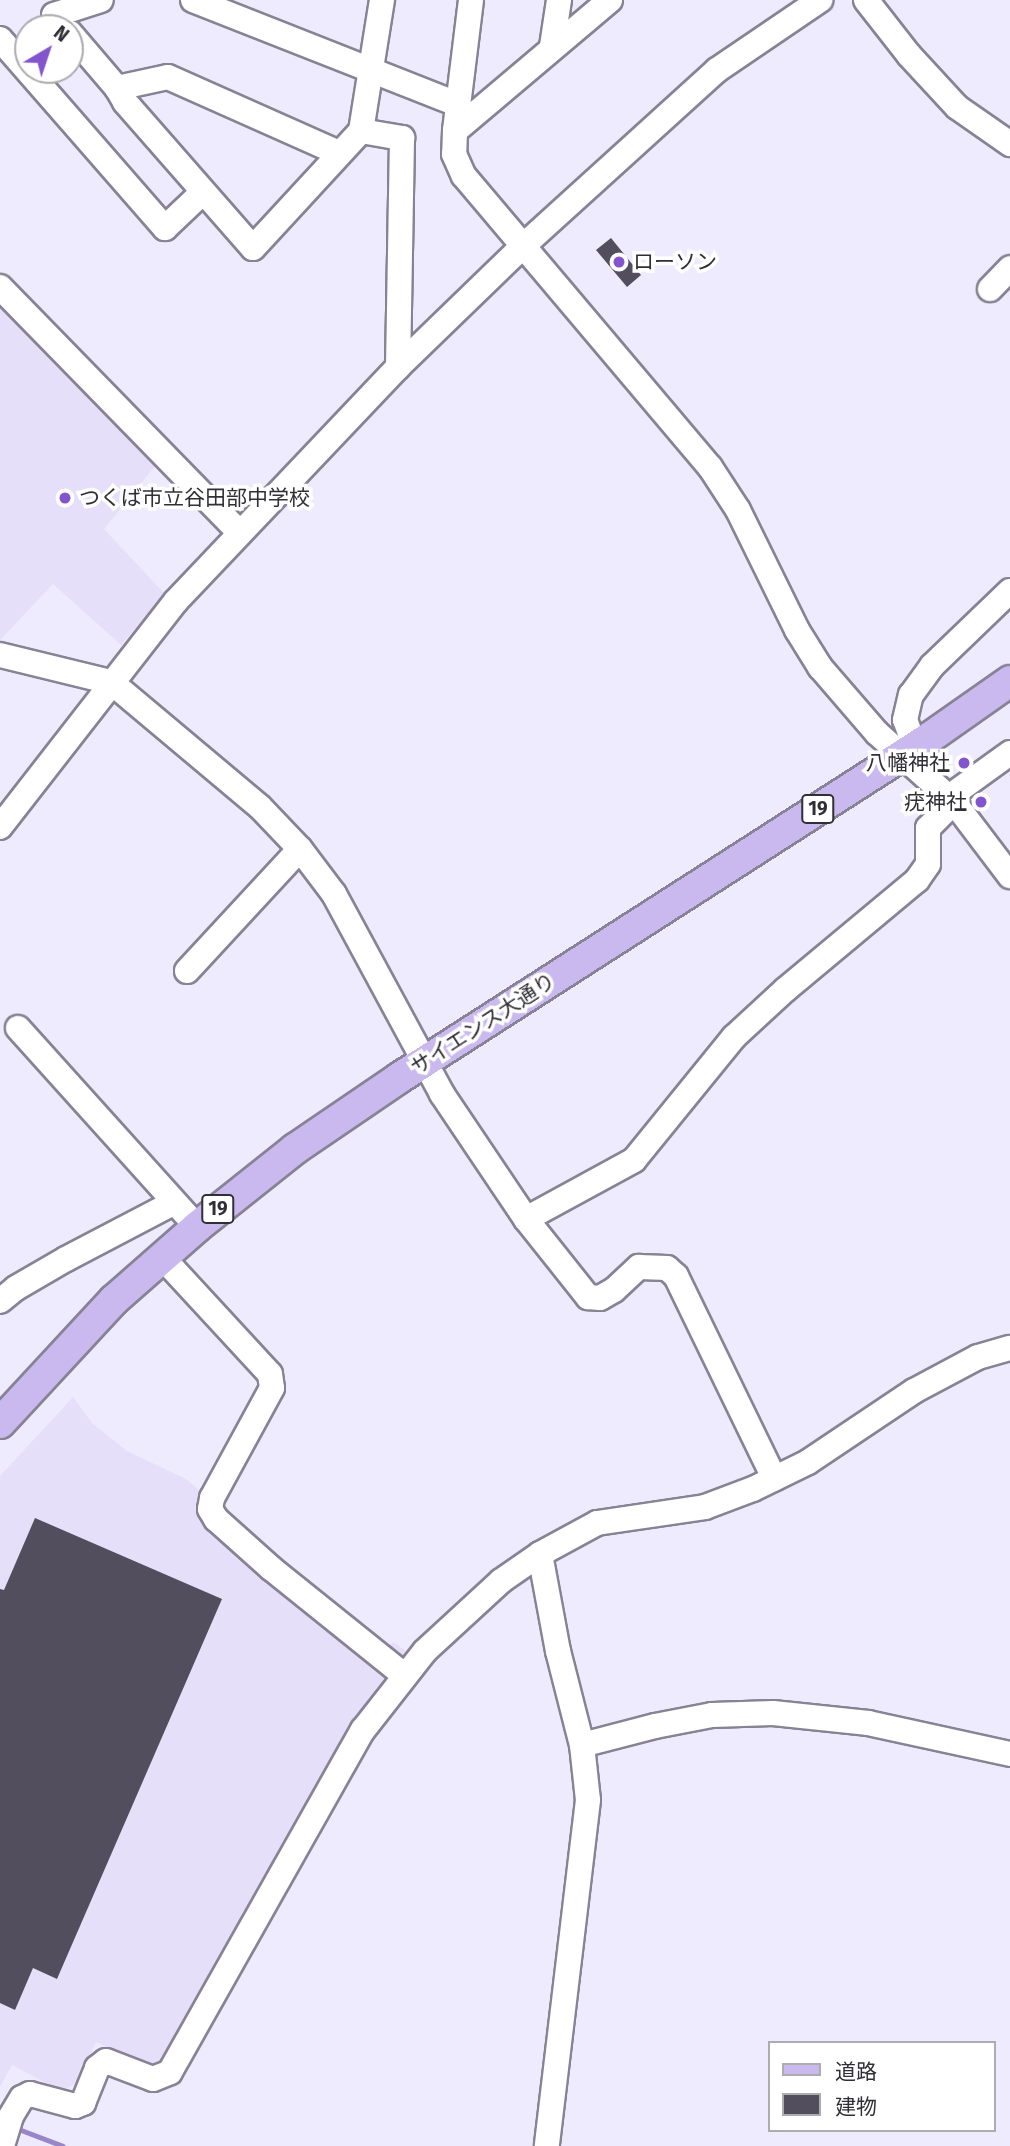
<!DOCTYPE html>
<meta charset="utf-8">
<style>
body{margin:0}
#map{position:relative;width:1010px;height:2146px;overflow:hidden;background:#efebfe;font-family:"Fira Sans","Noto Sans JP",sans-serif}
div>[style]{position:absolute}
.built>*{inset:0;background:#e6dff9}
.stream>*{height:5px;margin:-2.5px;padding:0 2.5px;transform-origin:2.5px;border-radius:2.5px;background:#9a85c9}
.building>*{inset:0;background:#524e5e}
.roads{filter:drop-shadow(2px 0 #878394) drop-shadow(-2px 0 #878394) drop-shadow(0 2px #878394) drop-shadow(0 -2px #878394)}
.minor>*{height:24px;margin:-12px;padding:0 12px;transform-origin:12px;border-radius:12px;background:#fff}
.major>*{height:30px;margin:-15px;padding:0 15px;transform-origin:15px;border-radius:15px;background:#cab9ef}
.dots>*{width:19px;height:19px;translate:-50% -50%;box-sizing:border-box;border:4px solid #fff;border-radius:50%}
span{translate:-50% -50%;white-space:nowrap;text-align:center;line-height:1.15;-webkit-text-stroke:7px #fff;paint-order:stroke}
.shield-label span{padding:2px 5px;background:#fff;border:2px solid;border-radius:5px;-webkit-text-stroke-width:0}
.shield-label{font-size:19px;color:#312f36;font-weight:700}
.poi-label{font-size:21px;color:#312f36}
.left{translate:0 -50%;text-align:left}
.right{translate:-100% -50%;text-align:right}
.street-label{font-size:21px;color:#312f36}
.legend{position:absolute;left:768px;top:2041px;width:228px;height:91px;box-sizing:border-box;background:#fff;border:2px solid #adacaf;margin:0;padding:9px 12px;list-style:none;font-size:21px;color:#312f36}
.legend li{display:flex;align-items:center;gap:14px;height:35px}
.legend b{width:35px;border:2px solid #adacaf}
.north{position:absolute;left:14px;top:14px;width:70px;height:70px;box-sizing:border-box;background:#fff;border:2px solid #adacaf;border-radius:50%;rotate:39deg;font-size:19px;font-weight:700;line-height:28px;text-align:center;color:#312f36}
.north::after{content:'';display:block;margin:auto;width:24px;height:32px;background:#8254cd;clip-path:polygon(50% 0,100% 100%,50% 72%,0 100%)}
</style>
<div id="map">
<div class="built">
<i style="clip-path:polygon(0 297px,155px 466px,104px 529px,165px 594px,121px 645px,53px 584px,0 640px)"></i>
<i style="clip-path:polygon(73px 1397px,93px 1424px,127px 1451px,186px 1479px,310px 1584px,388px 1646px,393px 1642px,409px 1653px,349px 1725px,255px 1900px,160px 2067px,147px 2066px,96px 2042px,77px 2083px,61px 2091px,12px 2065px,0 2087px,0 1476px)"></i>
</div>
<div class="stream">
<i style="left:13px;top:2127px;width:53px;rotate:20.8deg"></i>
</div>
<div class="building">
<i style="clip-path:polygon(611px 238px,641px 275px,627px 287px,596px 250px)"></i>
<i style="clip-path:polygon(35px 1518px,222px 1599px,57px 1979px,33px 1968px,15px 2010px,0 2003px,0 1589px,4px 1590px)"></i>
</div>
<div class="roads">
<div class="minor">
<i style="left:193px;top:0;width:284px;rotate:21.5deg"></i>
<i style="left:471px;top:0;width:132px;rotate:97deg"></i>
<i style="left:455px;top:131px;width:23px;rotate:92deg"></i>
<i style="left:454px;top:154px;width:24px;rotate:66deg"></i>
<i style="left:464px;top:176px;width:381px;rotate:49.8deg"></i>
<i style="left:710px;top:467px;width:51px;rotate:56.9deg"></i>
<i style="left:738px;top:510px;width:134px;rotate:63.8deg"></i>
<i style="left:797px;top:630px;width:44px;rotate:58.1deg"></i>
<i style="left:820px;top:667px;width:87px;rotate:49.2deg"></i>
<i style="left:877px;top:733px;width:103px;rotate:41.9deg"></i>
<i style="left:954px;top:802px;width:93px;rotate:52.9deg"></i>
<i style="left:866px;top:0;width:70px;rotate:52deg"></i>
<i style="left:909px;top:55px;width:71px;rotate:47.3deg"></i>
<i style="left:957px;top:107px;width:65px;rotate:34.9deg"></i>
<i style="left:54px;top:15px;width:49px;rotate:-17.7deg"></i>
<i style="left:70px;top:33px;width:72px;rotate:49.5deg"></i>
<i style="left:117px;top:88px;width:16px;rotate:60deg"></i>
<i style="left:125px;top:102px;width:194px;rotate:48.8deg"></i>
<i style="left:253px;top:248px;width:159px;rotate:-47.3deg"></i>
<i style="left:361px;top:131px;width:133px;rotate:-80.9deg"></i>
<i style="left:0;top:39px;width:251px;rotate:48.9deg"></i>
<i style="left:165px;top:228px;width:52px;rotate:-43.5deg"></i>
<i style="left:552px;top:46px;width:47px;rotate:-81.3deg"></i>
<i style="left:117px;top:88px;width:52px;rotate:-12.2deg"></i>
<i style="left:168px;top:77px;width:187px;rotate:24deg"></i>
<i style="left:361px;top:131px;width:42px;rotate:9.7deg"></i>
<i style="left:402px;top:138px;width:229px;rotate:91deg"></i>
<i style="left:455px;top:131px;width:203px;rotate:-40.2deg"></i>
<i style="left:0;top:287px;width:342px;rotate:45.7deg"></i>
<i style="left:990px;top:289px;width:29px;rotate:-46deg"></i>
<i style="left:0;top:655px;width:114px;rotate:13.7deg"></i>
<i style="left:111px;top:682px;width:194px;rotate:40deg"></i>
<i style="left:260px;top:807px;width:58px;rotate:46.4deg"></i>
<i style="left:300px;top:849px;width:56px;rotate:52.9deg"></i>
<i style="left:334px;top:894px;width:227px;rotate:61.6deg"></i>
<i style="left:442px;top:1094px;width:151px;rotate:56.1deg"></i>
<i style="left:526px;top:1219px;width:100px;rotate:51.5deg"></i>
<i style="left:588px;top:1297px;width:12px;rotate:5deg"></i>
<i style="left:600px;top:1298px;width:16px;rotate:-30deg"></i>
<i style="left:614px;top:1290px;width:34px;rotate:-43deg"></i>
<i style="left:639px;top:1267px;width:28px;rotate:2deg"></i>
<i style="left:667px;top:1268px;width:12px;rotate:42deg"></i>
<i style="left:676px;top:1276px;width:225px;rotate:64.1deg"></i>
<i style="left:915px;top:747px;width:29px;rotate:-110deg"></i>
<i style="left:905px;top:720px;width:26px;rotate:-77deg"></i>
<i style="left:911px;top:695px;width:36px;rotate:-54deg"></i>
<i style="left:932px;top:666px;width:108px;rotate:-43.9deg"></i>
<i style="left:949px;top:797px;width:75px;rotate:-35.8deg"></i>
<i style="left:0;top:827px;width:286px;rotate:-52.1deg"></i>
<i style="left:176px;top:601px;width:323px;rotate:-46.5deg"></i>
<i style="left:398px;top:367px;width:174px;rotate:-44.1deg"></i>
<i style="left:523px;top:246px;width:262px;rotate:-42.2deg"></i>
<i style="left:717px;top:70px;width:125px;rotate:-34.2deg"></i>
<i style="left:187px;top:971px;width:166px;rotate:-47.2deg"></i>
<i style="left:18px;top:1028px;width:268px;rotate:48deg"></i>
<i style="left:526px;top:1219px;width:123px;rotate:-28.6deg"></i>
<i style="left:634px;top:1160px;width:159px;rotate:-50.9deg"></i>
<i style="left:734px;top:1037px;width:69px;rotate:-42.7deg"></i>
<i style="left:785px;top:990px;width:172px;rotate:-39.8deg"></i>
<i style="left:917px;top:880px;width:19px;rotate:-55deg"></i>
<i style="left:928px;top:864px;width:36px;rotate:-90deg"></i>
<i style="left:928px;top:828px;width:37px;rotate:-45deg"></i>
<i style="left:162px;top:1257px;width:159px;rotate:47.3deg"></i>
<i style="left:270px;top:1374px;width:14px;rotate:82deg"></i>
<i style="left:272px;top:1388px;width:125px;rotate:118.6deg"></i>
<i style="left:212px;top:1498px;width:11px;rotate:100deg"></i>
<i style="left:210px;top:1509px;width:12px;rotate:59deg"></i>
<i style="left:216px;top:1519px;width:75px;rotate:41.8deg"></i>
<i style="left:272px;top:1569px;width:169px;rotate:38.8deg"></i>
<i style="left:0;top:1301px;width:21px;rotate:-39deg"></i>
<i style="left:16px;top:1288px;width:58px;rotate:-30.1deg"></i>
<i style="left:66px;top:1259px;width:121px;rotate:-27.6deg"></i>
<i style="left:540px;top:1554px;width:99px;rotate:79.5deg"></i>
<i style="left:558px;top:1651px;width:97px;rotate:75.7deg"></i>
<i style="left:582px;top:1745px;width:55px;rotate:83.8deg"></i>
<i style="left:588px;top:1800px;width:348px;rotate:96.8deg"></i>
<i style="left:582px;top:1745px;width:75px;rotate:-14.6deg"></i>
<i style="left:655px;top:1726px;width:58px;rotate:-10.9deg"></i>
<i style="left:712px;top:1715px;width:61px;rotate:-1.9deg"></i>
<i style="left:773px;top:1713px;width:96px;rotate:6deg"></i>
<i style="left:868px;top:1723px;width:145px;rotate:12.3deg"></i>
<i style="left:2px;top:2146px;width:31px;rotate:-73deg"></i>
<i style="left:11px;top:2116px;width:21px;rotate:-59deg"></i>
<i style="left:22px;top:2098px;width:9px;rotate:-27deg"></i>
<i style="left:30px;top:2094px;width:47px;rotate:14.9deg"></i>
<i style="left:75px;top:2106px;width:9px;rotate:-21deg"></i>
<i style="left:83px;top:2103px;width:38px;rotate:-68deg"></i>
<i style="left:97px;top:2068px;width:11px;rotate:-38deg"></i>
<i style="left:106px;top:2061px;width:50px;rotate:21deg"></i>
<i style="left:153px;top:2079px;width:18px;rotate:-22deg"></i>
<i style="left:170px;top:2072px;width:393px;rotate:-60.6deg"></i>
<i style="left:363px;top:1730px;width:100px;rotate:-51.9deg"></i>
<i style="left:425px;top:1651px;width:103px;rotate:-42.6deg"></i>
<i style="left:501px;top:1581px;width:47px;rotate:-34.7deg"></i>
<i style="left:540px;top:1554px;width:65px;rotate:-28.5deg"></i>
<i style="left:597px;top:1523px;width:109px;rotate:-8.4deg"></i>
<i style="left:705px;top:1507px;width:51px;rotate:-20.6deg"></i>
<i style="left:753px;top:1489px;width:61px;rotate:-26.1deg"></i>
<i style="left:808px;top:1462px;width:128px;rotate:-33.8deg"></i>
<i style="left:914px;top:1391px;width:72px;rotate:-28deg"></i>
<i style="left:978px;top:1357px;width:33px;rotate:-16deg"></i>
</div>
<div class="major">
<i style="left:0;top:1423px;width:168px;rotate:-47.2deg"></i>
<i style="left:114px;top:1300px;width:111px;rotate:-41.3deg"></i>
<i style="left:197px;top:1227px;width:125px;rotate:-38.5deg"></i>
<i style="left:295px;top:1149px;width:126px;rotate:-34.3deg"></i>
<i style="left:399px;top:1078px;width:630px;rotate:-32.68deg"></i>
<i style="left:929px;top:738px;width:99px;rotate:-35.1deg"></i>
</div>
</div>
<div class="dots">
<i style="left:619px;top:262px;background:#8254cd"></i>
<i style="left:65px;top:498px;background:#8254cd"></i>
<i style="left:964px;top:763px;background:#8254cd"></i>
<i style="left:981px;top:802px;background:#8254cd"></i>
</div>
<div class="shield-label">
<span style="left:818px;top:809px">19</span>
<span style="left:218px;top:1209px">19</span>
</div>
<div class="poi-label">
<span class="left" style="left:633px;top:262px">ローソン</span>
<span class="left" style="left:79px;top:498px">つくば市立谷田部中学校</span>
<span class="right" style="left:950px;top:763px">八幡神社</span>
<span class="right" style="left:967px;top:802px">疣神社</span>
</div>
<div class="street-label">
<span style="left:483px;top:1024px;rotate:-33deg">サイエンス大通り</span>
</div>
<ul class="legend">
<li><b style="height:9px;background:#cab9ef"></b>道路</li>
<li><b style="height:19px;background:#524e5e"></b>建物</li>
</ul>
<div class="north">N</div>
</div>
